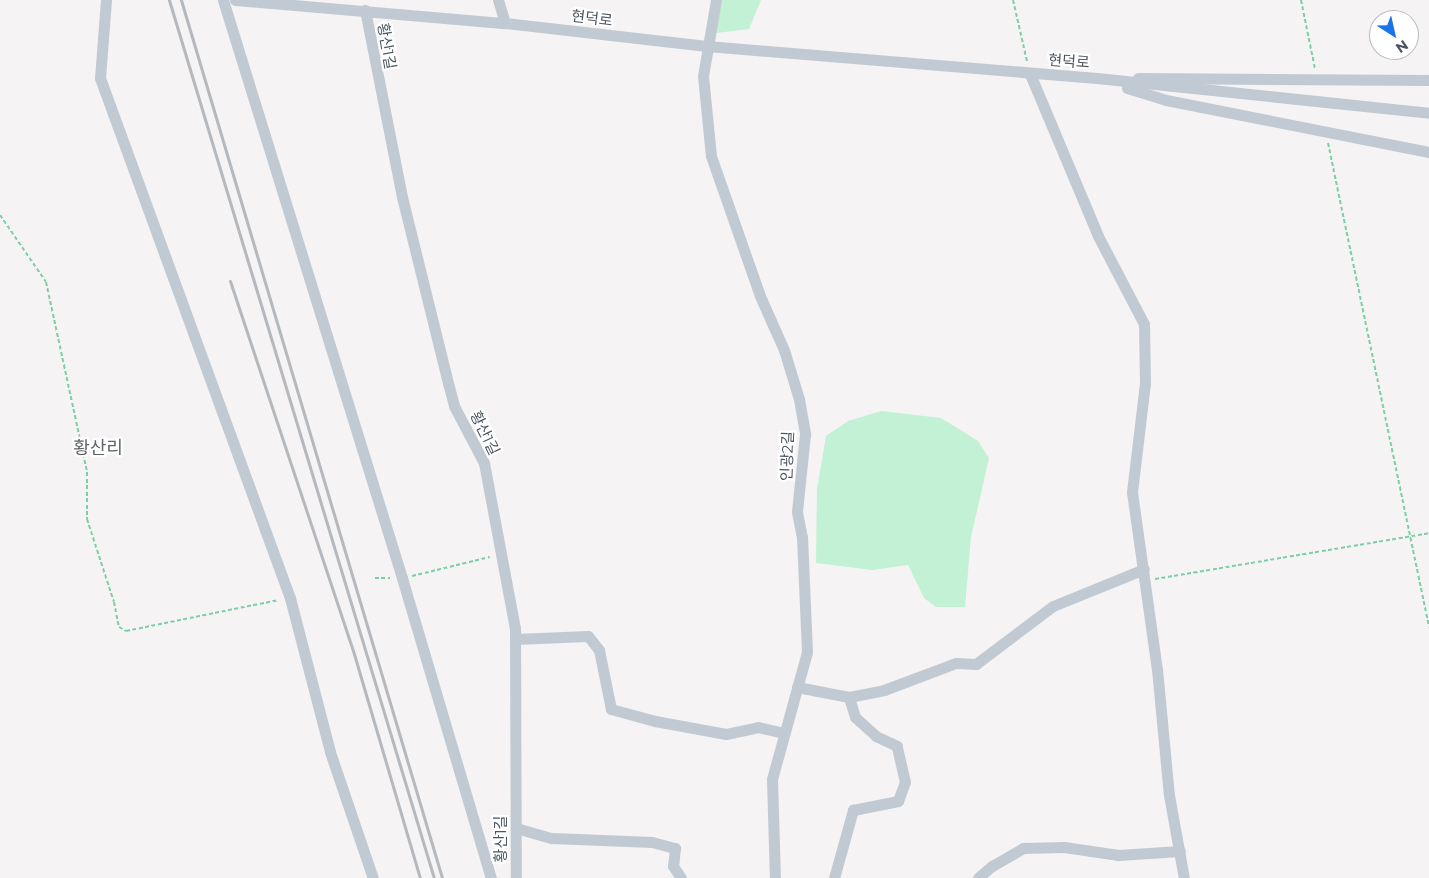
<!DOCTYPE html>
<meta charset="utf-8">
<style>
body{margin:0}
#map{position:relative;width:1429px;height:878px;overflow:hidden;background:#f5f3f3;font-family:Montserrat,"Noto Sans KR",sans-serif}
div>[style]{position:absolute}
.green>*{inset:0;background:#c3f1d5}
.path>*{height:2px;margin-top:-1px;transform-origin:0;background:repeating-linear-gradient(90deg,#7ad0a6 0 4px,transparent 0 6.5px)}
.minor>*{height:11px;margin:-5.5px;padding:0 5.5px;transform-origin:5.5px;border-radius:5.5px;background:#c1cad2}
.rail>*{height:3px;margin:-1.5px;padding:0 1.5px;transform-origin:1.5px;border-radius:1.5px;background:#b5b8bd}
span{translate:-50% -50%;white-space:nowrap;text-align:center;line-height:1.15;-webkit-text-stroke:4.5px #fff;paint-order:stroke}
.street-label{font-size:15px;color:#4a5661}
.quarter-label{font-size:18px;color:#5f6368}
.north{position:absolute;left:1369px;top:10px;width:50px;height:50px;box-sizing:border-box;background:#fff;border:1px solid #b7bbc0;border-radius:50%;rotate:145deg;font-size:14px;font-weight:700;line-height:20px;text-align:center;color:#4a5661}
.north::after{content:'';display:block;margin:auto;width:18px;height:22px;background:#1a73e8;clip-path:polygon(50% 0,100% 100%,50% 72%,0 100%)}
</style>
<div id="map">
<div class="green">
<i style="clip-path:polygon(722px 0,761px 0,749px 29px,716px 33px)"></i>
<i style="clip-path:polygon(881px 411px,941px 418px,978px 441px,989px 458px,971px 537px,965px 607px,936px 607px,924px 598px,908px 565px,872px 570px,816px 563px,817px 489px,826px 436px,848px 421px)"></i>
</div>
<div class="path">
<i style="left:1013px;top:0;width:63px;rotate:77.1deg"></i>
<i style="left:1301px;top:0;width:70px;rotate:78.5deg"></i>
<i style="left:1328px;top:143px;width:495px;rotate:78.2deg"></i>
<i style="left:0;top:215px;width:81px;rotate:55.5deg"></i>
<i style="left:46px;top:282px;width:194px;rotate:77.8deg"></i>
<i style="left:87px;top:472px;width:47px;rotate:90deg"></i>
<i style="left:87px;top:519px;width:87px;rotate:72deg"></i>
<i style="left:114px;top:602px;width:25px;rotate:79deg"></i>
<i style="left:119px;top:627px;width:8px;rotate:30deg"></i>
<i style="left:126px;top:631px;width:156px;rotate:-11.5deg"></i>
<i style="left:412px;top:576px;width:80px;rotate:-13.7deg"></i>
<i style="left:375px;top:578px;width:15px"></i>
<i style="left:1155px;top:579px;width:278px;rotate:-9.5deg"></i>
</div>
<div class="minor">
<i style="left:106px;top:0;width:78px;rotate:94.4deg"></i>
<i style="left:100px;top:78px;width:554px;rotate:69.93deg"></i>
<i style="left:290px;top:598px;width:159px;rotate:75.4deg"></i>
<i style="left:330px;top:752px;width:133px;rotate:71.2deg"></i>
<i style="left:223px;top:0;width:605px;rotate:72.79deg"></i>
<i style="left:402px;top:578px;width:313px;rotate:73.5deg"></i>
<i style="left:235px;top:0;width:271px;rotate:4.9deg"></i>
<i style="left:505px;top:23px;width:203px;rotate:6.5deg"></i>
<i style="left:707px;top:46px;width:391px;rotate:4.7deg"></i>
<i style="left:1097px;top:78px;width:334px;rotate:6deg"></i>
<i style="left:498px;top:0;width:24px;rotate:73deg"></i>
<i style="left:716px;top:0;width:77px;rotate:99.7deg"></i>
<i style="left:703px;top:76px;width:80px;rotate:84.3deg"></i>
<i style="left:711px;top:156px;width:148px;rotate:70.7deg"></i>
<i style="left:760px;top:296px;width:59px;rotate:66deg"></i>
<i style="left:784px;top:350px;width:51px;rotate:73deg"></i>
<i style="left:799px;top:399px;width:36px;rotate:80deg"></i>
<i style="left:805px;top:434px;width:78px;rotate:95.9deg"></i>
<i style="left:797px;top:512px;width:25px;rotate:79deg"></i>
<i style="left:802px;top:537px;width:115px;rotate:87.5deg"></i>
<i style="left:807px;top:652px;width:132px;rotate:105.4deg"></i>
<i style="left:772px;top:779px;width:99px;rotate:88.3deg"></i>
<i style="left:365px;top:10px;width:191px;rotate:78.8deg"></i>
<i style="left:402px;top:197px;width:192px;rotate:76.1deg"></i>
<i style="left:448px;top:383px;width:24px;rotate:75deg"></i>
<i style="left:454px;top:406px;width:64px;rotate:62.2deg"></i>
<i style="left:484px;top:463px;width:168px;rotate:79.4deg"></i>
<i style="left:515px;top:628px;width:250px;rotate:89.8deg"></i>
<i style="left:1030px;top:74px;width:176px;rotate:67.2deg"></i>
<i style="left:1098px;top:236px;width:99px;rotate:62.4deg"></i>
<i style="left:1144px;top:324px;width:59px;rotate:89deg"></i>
<i style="left:1145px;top:383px;width:110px;rotate:96.8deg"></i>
<i style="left:1132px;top:492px;width:179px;rotate:82deg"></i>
<i style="left:1157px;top:669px;width:127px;rotate:84.6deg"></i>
<i style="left:1169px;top:795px;width:84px;rotate:79.8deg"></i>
<i style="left:1138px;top:78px;width:291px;rotate:0.4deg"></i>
<i style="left:1127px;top:88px;width:41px;rotate:17.1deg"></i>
<i style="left:1166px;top:100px;width:268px;rotate:11.2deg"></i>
<i style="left:515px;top:639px;width:73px;rotate:-2.4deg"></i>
<i style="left:588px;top:636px;width:18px;rotate:52deg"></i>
<i style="left:599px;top:650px;width:60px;rotate:78.5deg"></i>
<i style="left:611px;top:709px;width:46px;rotate:15.3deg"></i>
<i style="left:655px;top:721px;width:72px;rotate:10.4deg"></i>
<i style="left:726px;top:734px;width:33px;rotate:-12deg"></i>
<i style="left:758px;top:727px;width:26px;rotate:13deg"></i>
<i style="left:797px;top:687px;width:53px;rotate:10.9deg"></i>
<i style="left:849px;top:697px;width:36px;rotate:-11deg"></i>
<i style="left:884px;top:690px;width:77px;rotate:-20.6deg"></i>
<i style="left:956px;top:663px;width:20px;rotate:3deg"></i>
<i style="left:976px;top:664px;width:96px;rotate:-37deg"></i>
<i style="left:1053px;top:606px;width:98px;rotate:-22.1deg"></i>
<i style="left:516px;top:828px;width:37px;rotate:16deg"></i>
<i style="left:552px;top:838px;width:100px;rotate:2.3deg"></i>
<i style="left:652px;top:842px;width:24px;rotate:15deg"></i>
<i style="left:675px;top:848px;width:18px;rotate:96deg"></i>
<i style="left:673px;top:866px;width:14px;rotate:56deg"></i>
<i style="left:834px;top:878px;width:71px;rotate:-74.4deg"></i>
<i style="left:853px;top:810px;width:46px;rotate:-11.3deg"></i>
<i style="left:898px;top:801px;width:20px;rotate:-70deg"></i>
<i style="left:905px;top:782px;width:37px;rotate:-103deg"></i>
<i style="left:897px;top:746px;width:23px;rotate:-155deg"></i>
<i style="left:876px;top:736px;width:28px;rotate:-138deg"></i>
<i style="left:855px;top:717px;width:21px;rotate:-107deg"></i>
<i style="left:978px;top:878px;width:18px;rotate:-41deg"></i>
<i style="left:992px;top:866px;width:36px;rotate:-30deg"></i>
<i style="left:1023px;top:848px;width:41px;rotate:-1.4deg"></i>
<i style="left:1064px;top:847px;width:55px;rotate:8.4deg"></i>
<i style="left:1118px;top:855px;width:62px;rotate:-3.7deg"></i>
</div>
<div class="rail">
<i style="left:169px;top:0;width:917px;rotate:73.21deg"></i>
<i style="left:181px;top:0;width:916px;rotate:73.44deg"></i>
<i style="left:230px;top:281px;width:393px;rotate:71.6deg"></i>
<i style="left:354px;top:654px;width:234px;rotate:73.6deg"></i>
</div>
<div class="street-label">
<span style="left:592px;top:18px;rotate:7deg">현덕로</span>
<span style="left:387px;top:46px;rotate:80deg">황산1길</span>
<span style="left:1069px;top:61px;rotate:4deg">현덕로</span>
<span style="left:485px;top:433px;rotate:64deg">황산1길</span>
<span style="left:787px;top:456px;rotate:-88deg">인광2길</span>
<span style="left:501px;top:839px;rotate:-90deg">황산1길</span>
</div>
<div class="quarter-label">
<span style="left:98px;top:448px">황산리</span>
</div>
<div class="north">N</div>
</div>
